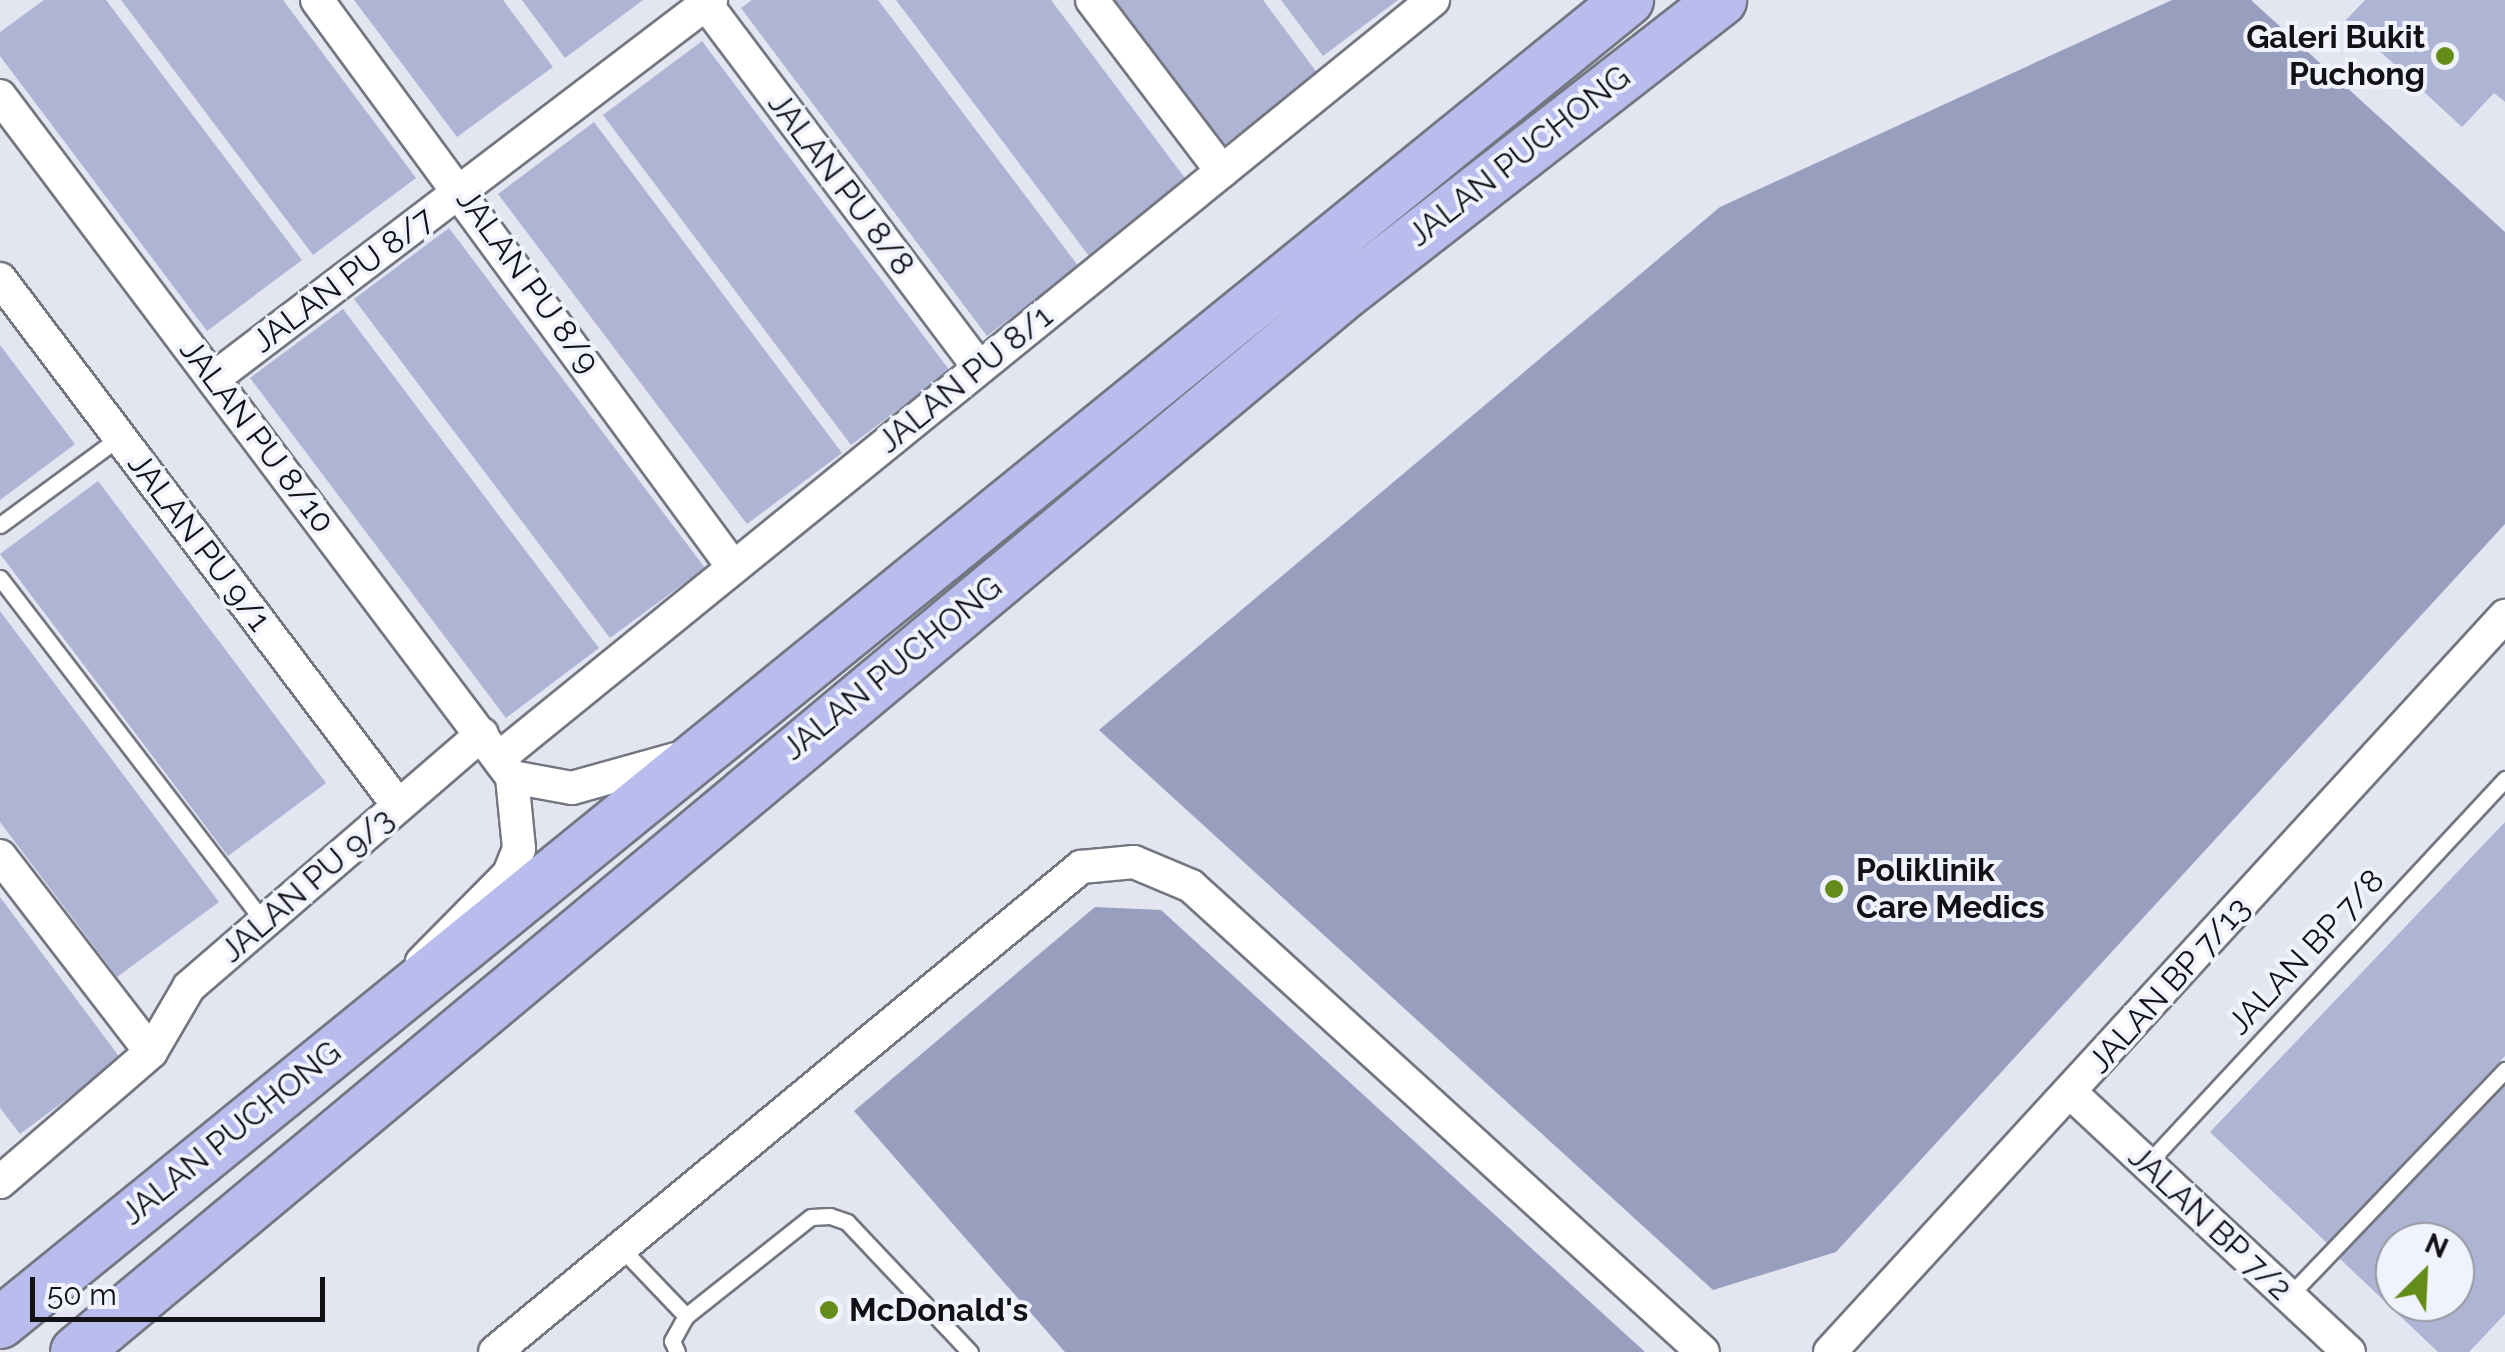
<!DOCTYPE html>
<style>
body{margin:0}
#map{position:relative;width:2505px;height:1352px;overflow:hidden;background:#e3e5f1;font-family:Raleway,sans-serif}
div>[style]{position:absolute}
.forest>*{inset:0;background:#989ebd}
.building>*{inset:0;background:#aeb4d4}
.roads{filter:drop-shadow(2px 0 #747680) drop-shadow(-2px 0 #747680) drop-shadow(0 2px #747680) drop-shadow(0 -2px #747680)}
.service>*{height:15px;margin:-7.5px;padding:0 7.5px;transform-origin:7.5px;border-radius:7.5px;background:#fff}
.minor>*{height:32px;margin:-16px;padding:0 16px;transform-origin:16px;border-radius:16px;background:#fff}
.primary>*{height:50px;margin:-25px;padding:0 25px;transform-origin:25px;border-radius:25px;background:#b8bdee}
.dots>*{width:28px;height:28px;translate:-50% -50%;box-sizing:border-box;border:5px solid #f0f2fe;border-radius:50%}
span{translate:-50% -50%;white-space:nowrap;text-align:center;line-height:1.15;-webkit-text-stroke:8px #f0f2fe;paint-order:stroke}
.poi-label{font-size:32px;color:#121216;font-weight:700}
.right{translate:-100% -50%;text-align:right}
.left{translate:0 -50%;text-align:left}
.street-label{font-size:32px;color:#121216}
.north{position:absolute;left:2375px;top:1222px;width:100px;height:100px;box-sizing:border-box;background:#f0f2fe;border:2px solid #9798a1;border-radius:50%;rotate:24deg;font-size:28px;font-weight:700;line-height:40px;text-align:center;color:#121216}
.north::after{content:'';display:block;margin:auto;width:35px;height:45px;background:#648c18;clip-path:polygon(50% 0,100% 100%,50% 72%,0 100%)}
.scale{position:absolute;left:30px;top:1277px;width:295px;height:45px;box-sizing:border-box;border:5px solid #121216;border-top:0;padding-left:12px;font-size:30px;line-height:35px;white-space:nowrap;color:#121216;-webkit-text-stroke:8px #f0f2fe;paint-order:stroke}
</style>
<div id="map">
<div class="forest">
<i style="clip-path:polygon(2172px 0,2251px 0,2505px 232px,2505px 524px,1836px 1252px,1713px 1290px,1099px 730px,1720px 207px)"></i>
<i style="clip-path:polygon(1095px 907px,1161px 910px,1645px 1352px,1065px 1352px,854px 1111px)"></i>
</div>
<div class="building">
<i style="clip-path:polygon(44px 0,106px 0,302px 260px,207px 331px,0 56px,0 32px)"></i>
<i style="clip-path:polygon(121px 0,283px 0,416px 178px,313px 255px)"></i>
<i style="clip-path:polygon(354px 0,503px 0,553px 67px,457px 137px)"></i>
<i style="clip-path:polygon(522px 0,643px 0,565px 58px)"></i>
<i style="clip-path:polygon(752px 0,878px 0,1079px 267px,987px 336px,741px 8px)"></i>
<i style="clip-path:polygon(896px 0,1051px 0,1188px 182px,1089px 256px)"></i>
<i style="clip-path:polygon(1115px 0,1263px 0,1318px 74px,1224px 145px)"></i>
<i style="clip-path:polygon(1281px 0,1398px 0,1323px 56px)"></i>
<i style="clip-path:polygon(2365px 0,2505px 0,2505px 102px,2494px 93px,2462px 127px,2346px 20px)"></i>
<i style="clip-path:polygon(702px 41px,950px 371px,851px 445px,603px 115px)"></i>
<i style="clip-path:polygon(594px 122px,842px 453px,747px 524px,498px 194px)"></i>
<i style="clip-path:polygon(449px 228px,705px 568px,610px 638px,354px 299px)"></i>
<i style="clip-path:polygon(343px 309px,599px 648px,506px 718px,250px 378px)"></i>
<i style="clip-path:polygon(0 345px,75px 444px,0 500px)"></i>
<i style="clip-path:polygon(98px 481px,326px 783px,228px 856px,0 554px)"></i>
<i style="clip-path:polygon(0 611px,219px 902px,117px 977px,0 822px)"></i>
<i style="clip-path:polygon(2505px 822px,2505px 1056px,2327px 1243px,2210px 1132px)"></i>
<i style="clip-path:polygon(0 897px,121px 1059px,20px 1134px,0 1108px)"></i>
<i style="clip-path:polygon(evenodd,2505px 1079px,2505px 1314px,2469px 1352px,2438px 1352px,2337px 1256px,2505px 1079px,2395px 1242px,2455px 1242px,2455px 1302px,2395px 1302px,2395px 1242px)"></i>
</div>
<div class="roads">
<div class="service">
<i style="left:0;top:525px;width:149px;rotate:-36.3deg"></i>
<i style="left:0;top:578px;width:434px;rotate:52.5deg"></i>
<i style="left:2147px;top:1164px;width:526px;rotate:-47.08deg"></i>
<i style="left:622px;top:1249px;width:93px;rotate:46.3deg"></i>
<i style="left:2289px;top:1296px;width:313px;rotate:-46.3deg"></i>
<i style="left:677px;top:1352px;width:12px;rotate:-114deg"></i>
<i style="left:672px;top:1341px;width:29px;rotate:-61deg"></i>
<i style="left:686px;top:1316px;width:159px;rotate:-38.4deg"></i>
<i style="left:811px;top:1217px;width:19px;rotate:-3deg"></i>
<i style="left:830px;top:1216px;width:18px;rotate:19deg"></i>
<i style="left:847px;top:1222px;width:179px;rotate:46.6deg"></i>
</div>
<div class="minor">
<i style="left:317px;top:0;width:703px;rotate:53.73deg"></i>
<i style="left:703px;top:0;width:460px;rotate:53.1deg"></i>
<i style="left:1092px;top:0;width:215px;rotate:52.8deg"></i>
<i style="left:0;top:96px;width:852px;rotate:53.06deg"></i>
<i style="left:512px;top:777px;width:72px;rotate:84.4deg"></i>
<i style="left:519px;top:849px;width:27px;rotate:112deg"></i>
<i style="left:509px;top:874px;width:124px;rotate:134.7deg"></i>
<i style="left:0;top:279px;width:660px;rotate:52.89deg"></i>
<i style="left:213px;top:379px;width:626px;rotate:-37.27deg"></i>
<i style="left:499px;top:758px;width:1203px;rotate:-39.06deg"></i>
<i style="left:512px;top:777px;width:61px;rotate:10.4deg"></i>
<i style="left:572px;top:788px;width:108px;rotate:-15.6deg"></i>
<i style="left:0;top:856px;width:247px;rotate:52.4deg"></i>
<i style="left:2071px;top:1093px;width:380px;rotate:43deg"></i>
<i style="left:0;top:1182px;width:199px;rotate:-40.7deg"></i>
<i style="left:151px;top:1052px;width:75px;rotate:-59.7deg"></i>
<i style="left:189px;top:987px;width:387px;rotate:-40.8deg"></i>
<i style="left:495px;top:1352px;width:761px;rotate:-39.61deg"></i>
<i style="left:1081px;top:867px;width:53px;rotate:-5.4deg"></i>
<i style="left:1134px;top:862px;width:62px;rotate:22.8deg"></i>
<i style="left:1191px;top:886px;width:692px;rotate:42.31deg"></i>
<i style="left:1830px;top:1352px;width:999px;rotate:-47.48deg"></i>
</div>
<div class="primary">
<i style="left:0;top:1323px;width:2098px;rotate:-39.1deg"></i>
<i style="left:76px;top:1352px;width:1651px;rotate:-39.84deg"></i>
<i style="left:1344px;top:294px;width:478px;rotate:-37.9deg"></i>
</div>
</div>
<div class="dots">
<i style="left:2445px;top:56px;background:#648c18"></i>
<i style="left:1834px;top:889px;background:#648c18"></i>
<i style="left:829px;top:1310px;background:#648c18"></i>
</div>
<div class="poi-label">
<span class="right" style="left:2425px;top:56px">Galeri Bukit<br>Puchong</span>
<span class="left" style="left:1856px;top:889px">Poliklinik<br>Care Medics</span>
<span class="left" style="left:849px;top:1310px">McDonald's</span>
</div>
<div class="street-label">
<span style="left:1519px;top:156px;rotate:-38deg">JALAN PUCHONG</span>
<span style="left:841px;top:184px;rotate:53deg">JALAN PU 8/8</span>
<span style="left:343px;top:280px;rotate:-37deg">JALAN PU 8/7</span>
<span style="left:528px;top:281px;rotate:54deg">JALAN PU 8/9</span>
<span style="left:965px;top:379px;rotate:-39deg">JALAN PU 8/1</span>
<span style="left:257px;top:436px;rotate:53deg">JALAN PU 8/10</span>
<span style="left:199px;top:542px;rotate:53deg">JALAN PU 9/1</span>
<span style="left:892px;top:668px;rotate:-39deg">JALAN PUCHONG</span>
<span style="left:307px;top:885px;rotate:-41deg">JALAN PU 9/3</span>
<span style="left:2306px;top:952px;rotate:-47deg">JALAN BP 7/8</span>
<span style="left:2169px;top:985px;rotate:-48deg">JALAN BP 7/13</span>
<span style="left:231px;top:1133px;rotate:-39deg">JALAN PUCHONG</span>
<span style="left:2210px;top:1223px;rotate:43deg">JALAN BP 7/2</span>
</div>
<div class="north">N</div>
<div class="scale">50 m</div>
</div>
